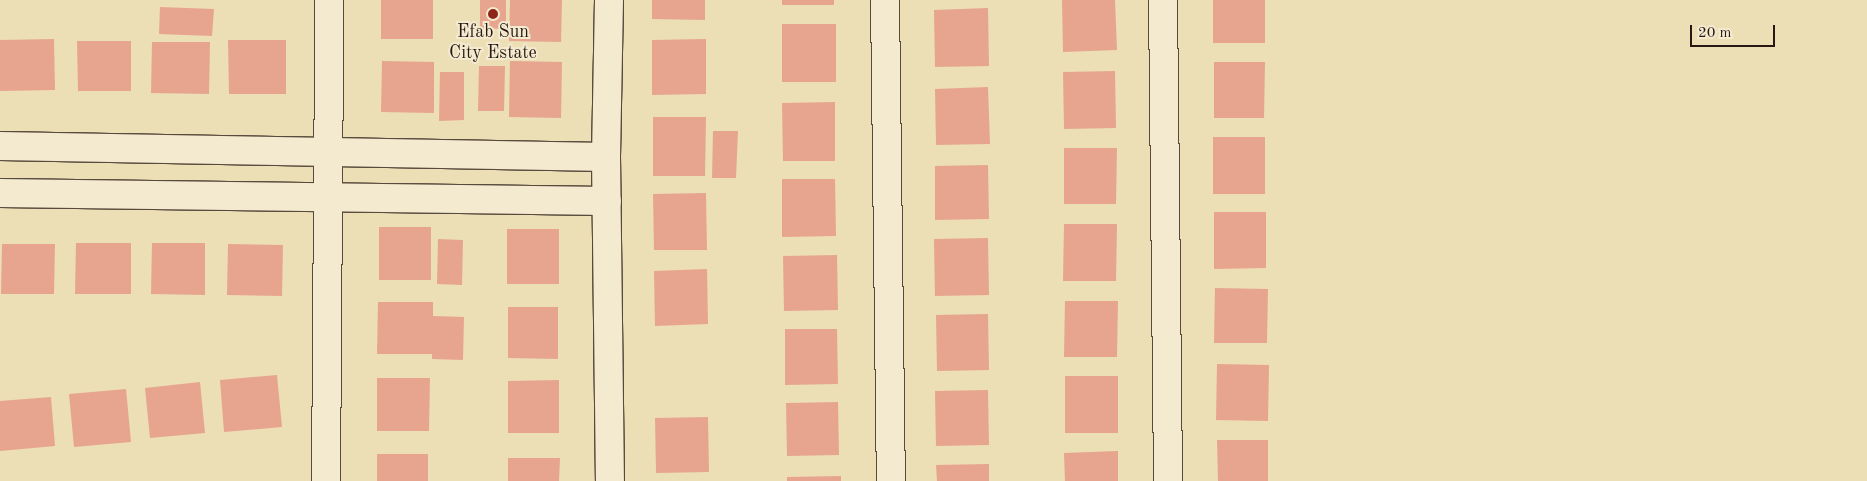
<!DOCTYPE html>
<style>
body{margin:0}
#map{position:relative;width:1867px;height:481px;overflow:hidden;background:#ecdeb5;font-family:"Old Standard TT",serif}
div>[style]{position:absolute}
.building>*{inset:0;background:#e7a590}
.roads{filter:drop-shadow(1px 0 #584a3c) drop-shadow(-1px 0 #584a3c) drop-shadow(0 1px #584a3c) drop-shadow(0 -1px #584a3c)}
.street>*{height:28px;margin:-14px;padding:0 14px;transform-origin:14px;border-radius:14px;background:#f3eacf}
.dots>*{width:14px;height:14px;translate:-50% -50%;box-sizing:border-box;border:2px solid #f3eacf;border-radius:50%}
span{translate:-50% -50%;white-space:nowrap;text-align:center;line-height:1.15;-webkit-text-stroke:4px #f3eacf;paint-order:stroke}
.poi-label{font-size:18px;color:#271813}
.scale{position:absolute;left:1690px;top:25px;width:85px;height:22px;box-sizing:border-box;border:2px solid #271813;border-top:0;padding-left:6px;font-size:15px;line-height:18px;white-space:nowrap;color:#271813;-webkit-text-stroke:4px #f3eacf;paint-order:stroke}
</style>
<div id="map">
<div class="building">
<i style="clip-path:polygon(381px 0,433px 0,433px 39px,381px 39px)"></i>
<i style="clip-path:polygon(480px 0,506px 0,506px 29px,480px 28px)"></i>
<i style="clip-path:polygon(510px 0,562px 0,561px 42px,509px 41px)"></i>
<i style="clip-path:polygon(652px 0,705px 0,705px 20px,652px 19px)"></i>
<i style="clip-path:polygon(782px 0,834px 0,834px 5px,782px 5px)"></i>
<i style="clip-path:polygon(1062px 0,1115px 0,1117px 50px,1063px 52px)"></i>
<i style="clip-path:polygon(1213px 0,1265px 0,1265px 43px,1213px 43px)"></i>
<i style="clip-path:polygon(160px 7px,214px 9px,212px 36px,159px 34px)"></i>
<i style="clip-path:polygon(988px 8px,989px 66px,935px 67px,934px 10px)"></i>
<i style="clip-path:polygon(782px 24px,836px 24px,836px 82px,782px 82px)"></i>
<i style="clip-path:polygon(54px 39px,55px 90px,0 91px,0 40px)"></i>
<i style="clip-path:polygon(706px 39px,706px 94px,652px 95px,652px 40px)"></i>
<i style="clip-path:polygon(228px 40px,286px 40px,286px 94px,229px 94px)"></i>
<i style="clip-path:polygon(77px 41px,131px 41px,131px 91px,78px 91px)"></i>
<i style="clip-path:polygon(152px 42px,210px 42px,209px 94px,151px 93px)"></i>
<i style="clip-path:polygon(382px 61px,434px 62px,434px 113px,381px 112px)"></i>
<i style="clip-path:polygon(510px 61px,562px 62px,561px 118px,509px 117px)"></i>
<i style="clip-path:polygon(1214px 62px,1265px 62px,1264px 118px,1214px 118px)"></i>
<i style="clip-path:polygon(479px 66px,505px 66px,504px 111px,478px 111px)"></i>
<i style="clip-path:polygon(1115px 71px,1116px 128px,1064px 129px,1063px 72px)"></i>
<i style="clip-path:polygon(440px 72px,464px 72px,464px 120px,439px 121px)"></i>
<i style="clip-path:polygon(988px 87px,990px 144px,936px 145px,935px 89px)"></i>
<i style="clip-path:polygon(835px 102px,835px 161px,783px 161px,782px 103px)"></i>
<i style="clip-path:polygon(653px 117px,706px 117px,705px 176px,653px 176px)"></i>
<i style="clip-path:polygon(713px 131px,738px 131px,736px 178px,712px 178px)"></i>
<i style="clip-path:polygon(1213px 137px,1265px 137px,1265px 194px,1213px 194px)"></i>
<i style="clip-path:polygon(1064px 148px,1117px 148px,1116px 204px,1064px 204px)"></i>
<i style="clip-path:polygon(988px 165px,989px 219px,935px 220px,935px 166px)"></i>
<i style="clip-path:polygon(782px 179px,835px 179px,836px 236px,782px 237px)"></i>
<i style="clip-path:polygon(706px 193px,707px 250px,654px 250px,653px 194px)"></i>
<i style="clip-path:polygon(1214px 212px,1266px 212px,1266px 268px,1214px 269px)"></i>
<i style="clip-path:polygon(1064px 224px,1117px 224px,1116px 281px,1063px 281px)"></i>
<i style="clip-path:polygon(379px 227px,431px 227px,431px 280px,379px 280px)"></i>
<i style="clip-path:polygon(507px 229px,559px 229px,559px 284px,507px 284px)"></i>
<i style="clip-path:polygon(988px 238px,989px 295px,935px 296px,934px 239px)"></i>
<i style="clip-path:polygon(438px 239px,463px 240px,462px 285px,437px 284px)"></i>
<i style="clip-path:polygon(76px 243px,131px 243px,131px 294px,75px 294px)"></i>
<i style="clip-path:polygon(152px 243px,205px 243px,205px 295px,151px 294px)"></i>
<i style="clip-path:polygon(2px 244px,55px 244px,54px 294px,1px 294px)"></i>
<i style="clip-path:polygon(228px 244px,283px 245px,282px 296px,227px 295px)"></i>
<i style="clip-path:polygon(837px 255px,838px 310px,784px 311px,783px 256px)"></i>
<i style="clip-path:polygon(707px 269px,708px 324px,655px 326px,654px 271px)"></i>
<i style="clip-path:polygon(1215px 288px,1268px 289px,1267px 343px,1214px 343px)"></i>
<i style="clip-path:polygon(1065px 301px,1118px 301px,1117px 357px,1064px 357px)"></i>
<i style="clip-path:polygon(378px 302px,433px 302px,433px 316px,464px 317px,463px 360px,432px 359px,432px 354px,377px 354px)"></i>
<i style="clip-path:polygon(508px 307px,558px 307px,558px 359px,508px 358px)"></i>
<i style="clip-path:polygon(988px 314px,989px 370px,937px 371px,936px 315px)"></i>
<i style="clip-path:polygon(785px 329px,837px 329px,838px 384px,785px 385px)"></i>
<i style="clip-path:polygon(1217px 364px,1269px 365px,1268px 421px,1216px 420px)"></i>
<i style="clip-path:polygon(277px 375px,282px 427px,224px 432px,220px 380px)"></i>
<i style="clip-path:polygon(1065px 376px,1118px 376px,1118px 433px,1065px 433px)"></i>
<i style="clip-path:polygon(377px 378px,430px 378px,429px 431px,377px 431px)"></i>
<i style="clip-path:polygon(559px 380px,559px 433px,508px 433px,508px 381px)"></i>
<i style="clip-path:polygon(200px 382px,205px 433px,150px 438px,145px 388px)"></i>
<i style="clip-path:polygon(126px 389px,131px 442px,74px 447px,69px 394px)"></i>
<i style="clip-path:polygon(988px 390px,989px 445px,936px 446px,935px 391px)"></i>
<i style="clip-path:polygon(51px 397px,55px 446px,0 451px,0 401px)"></i>
<i style="clip-path:polygon(838px 402px,839px 455px,787px 456px,786px 403px)"></i>
<i style="clip-path:polygon(708px 417px,709px 472px,656px 473px,655px 418px)"></i>
<i style="clip-path:polygon(1217px 440px,1268px 440px,1268px 481px,1218px 481px)"></i>
<i style="clip-path:polygon(1118px 451px,1118px 481px,1065px 481px,1064px 453px)"></i>
<i style="clip-path:polygon(377px 454px,428px 454px,428px 481px,377px 481px)"></i>
<i style="clip-path:polygon(508px 458px,560px 458px,559px 481px,508px 481px)"></i>
<i style="clip-path:polygon(989px 464px,989px 481px,937px 481px,936px 465px)"></i>
<i style="clip-path:polygon(841px 476px,841px 481px,787px 481px,787px 477px)"></i>
</div>
<div class="roads">
<div class="street">
<i style="left:609px;top:0;width:157px;rotate:91.1deg"></i>
<i style="left:606px;top:157px;width:324px;rotate:89.3deg"></i>
<i style="left:885px;top:0;width:481px;rotate:89.3deg"></i>
<i style="left:1163px;top:0;width:481px;rotate:89.4deg"></i>
<i style="left:0;top:146px;width:606px;rotate:1.04deg"></i>
<i style="left:0;top:193px;width:607px;rotate:0.76deg"></i>
<i style="left:326px;top:481px;width:481px;rotate:-89.6deg"></i>
</div>
</div>
<div class="dots">
<i style="left:493px;top:14px;background:#8f2418"></i>
</div>
<div class="poi-label">
<span style="left:493px;top:43px">Efab Sun<br>City Estate</span>
</div>
<div class="scale">20 m</div>
</div>
